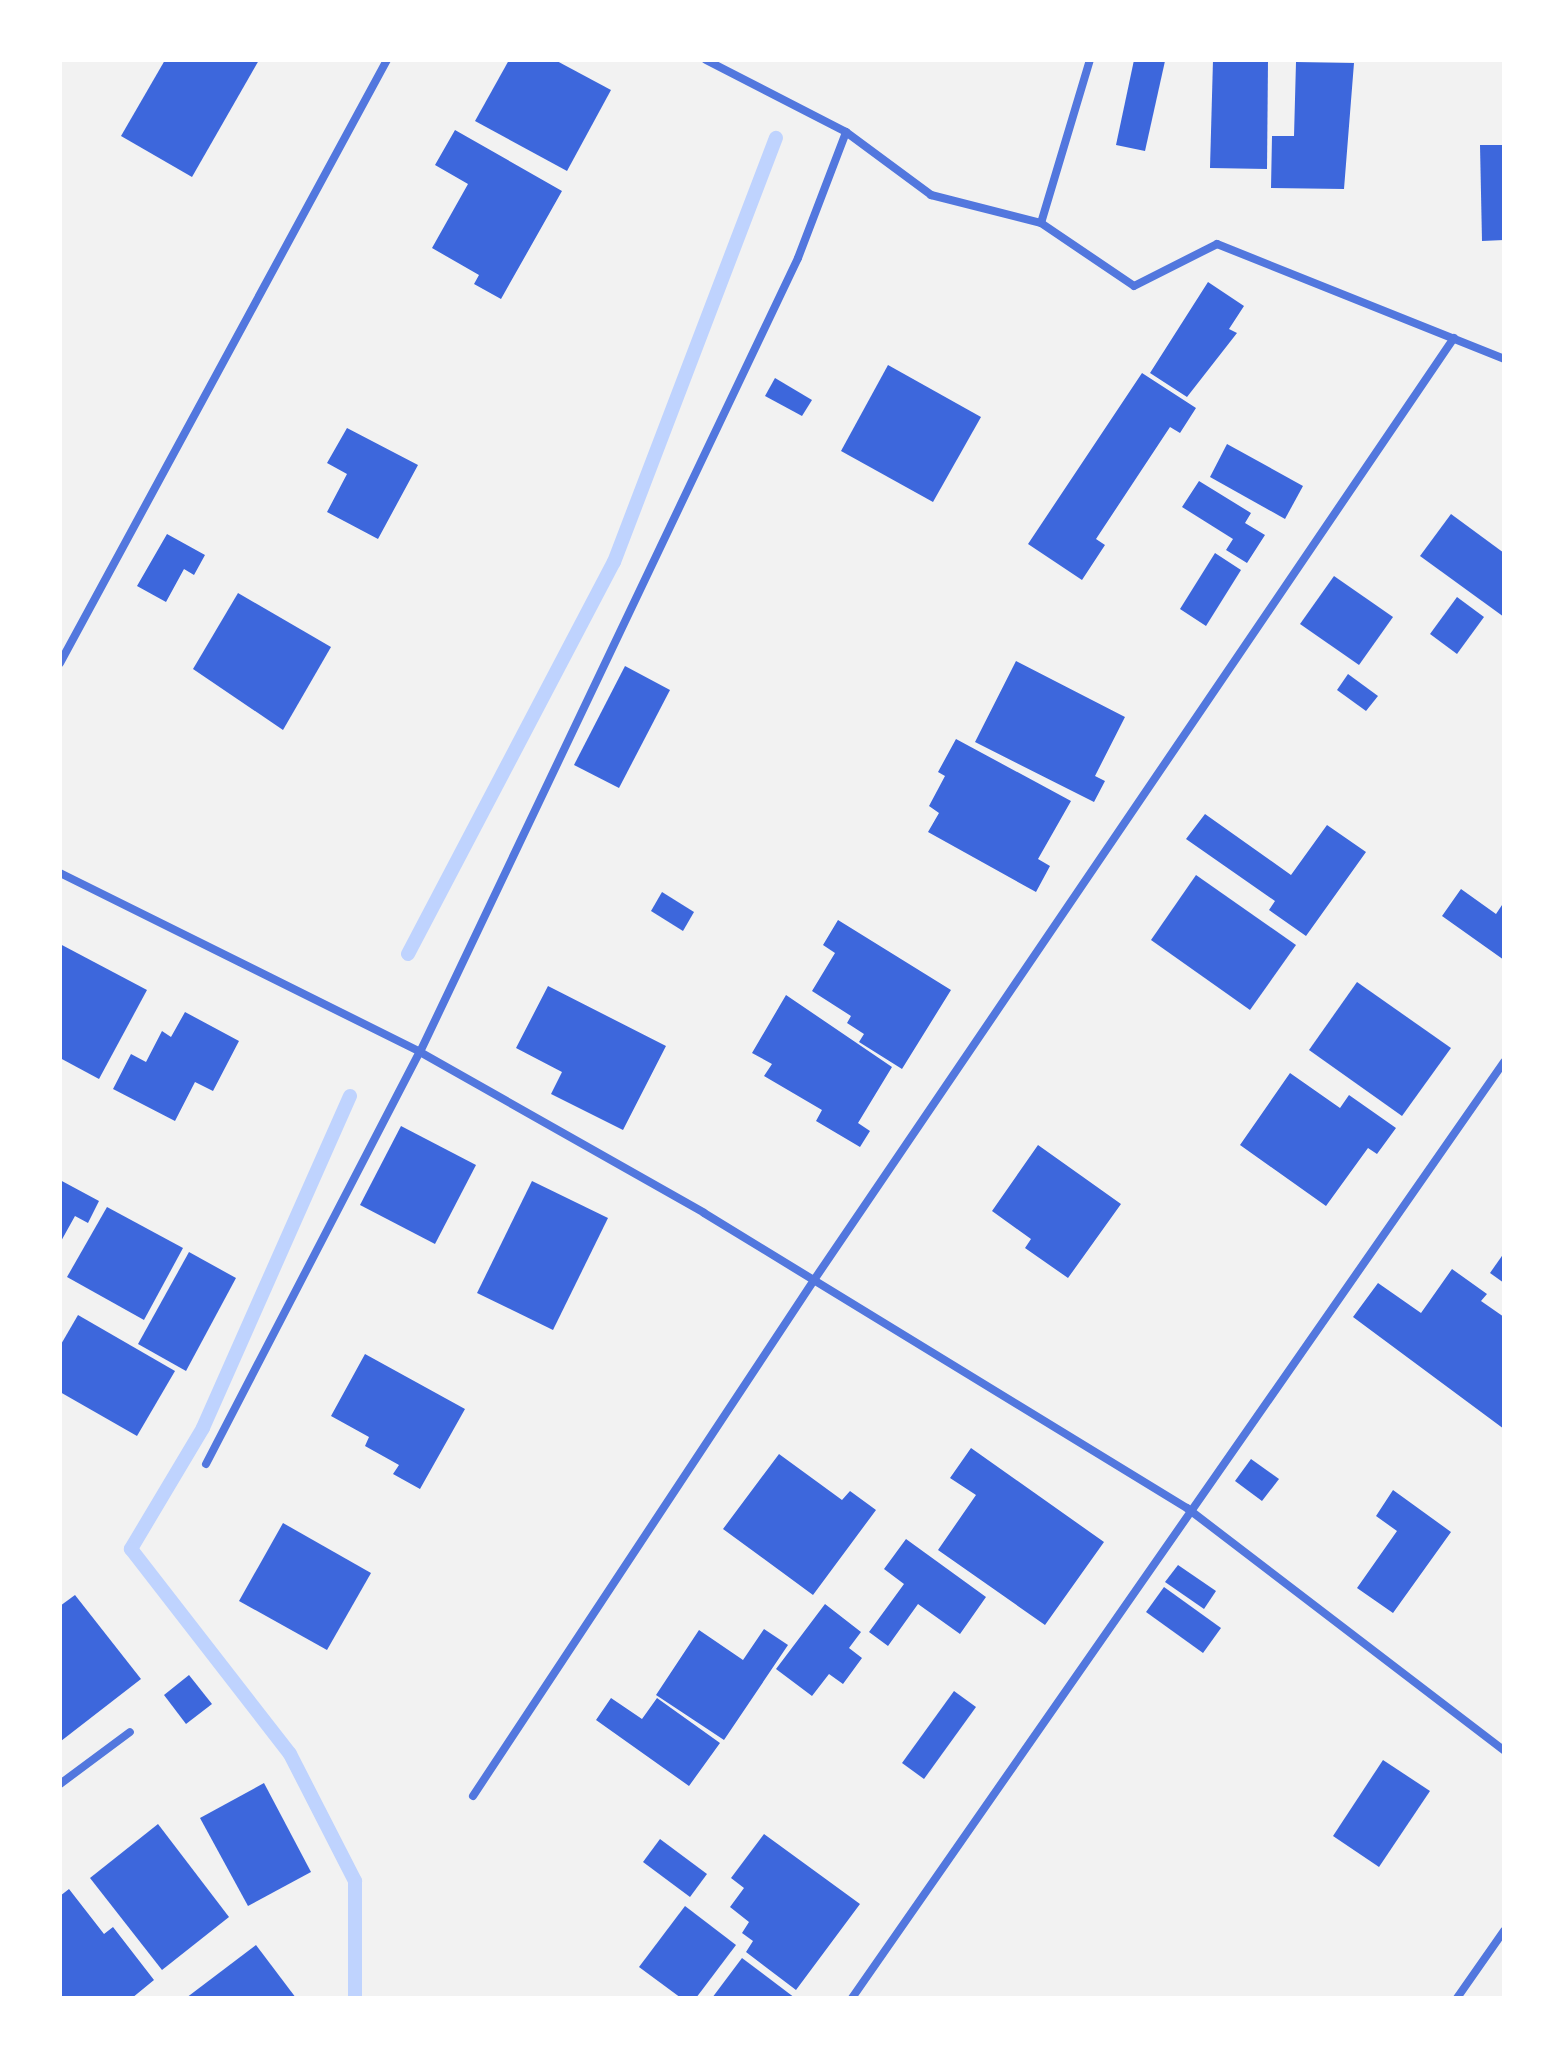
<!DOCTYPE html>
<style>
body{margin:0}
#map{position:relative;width:1564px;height:2058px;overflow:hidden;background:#f2f2f2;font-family:Jost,sans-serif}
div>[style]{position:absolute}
.stream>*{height:14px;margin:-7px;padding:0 7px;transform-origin:7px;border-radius:7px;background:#bfd3fe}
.building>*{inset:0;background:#3d67dc}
.minor>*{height:8px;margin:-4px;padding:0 4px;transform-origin:4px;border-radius:4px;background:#5277de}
span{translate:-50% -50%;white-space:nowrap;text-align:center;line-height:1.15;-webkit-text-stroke:6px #fff;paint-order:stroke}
.frame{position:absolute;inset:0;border:62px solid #fff;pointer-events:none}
</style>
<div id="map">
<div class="stream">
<i style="left:408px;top:954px;width:443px;rotate:-62.3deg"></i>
<i style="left:614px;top:562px;width:454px;rotate:-69.1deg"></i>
<i style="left:350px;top:1096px;width:363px;rotate:113.9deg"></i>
<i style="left:203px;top:1428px;width:141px;rotate:120.8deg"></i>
<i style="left:131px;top:1549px;width:259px;rotate:52.2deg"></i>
<i style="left:290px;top:1754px;width:143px;rotate:62.9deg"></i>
<i style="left:355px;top:1881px;width:117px;rotate:90deg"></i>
</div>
<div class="building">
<i style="clip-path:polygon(165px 60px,259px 60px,192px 177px,121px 136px)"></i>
<i style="clip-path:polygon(509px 60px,555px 60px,611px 90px,567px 171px,475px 121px)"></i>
<i style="clip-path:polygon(1134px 60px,1165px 61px,1145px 151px,1116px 145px)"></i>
<i style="clip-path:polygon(1213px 60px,1268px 60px,1267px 169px,1210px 168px)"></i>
<i style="clip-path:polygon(1296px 62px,1354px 63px,1344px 189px,1271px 188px,1272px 136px,1294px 136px)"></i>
<i style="clip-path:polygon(455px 130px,562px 191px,501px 299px,474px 284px,479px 275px,432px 248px,468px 184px,435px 165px)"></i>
<i style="clip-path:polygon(1480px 145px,1504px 145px,1504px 240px,1482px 241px)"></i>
<i style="clip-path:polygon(1208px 282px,1244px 306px,1229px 329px,1237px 333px,1187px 397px,1150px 373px)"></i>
<i style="clip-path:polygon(888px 365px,981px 417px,933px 502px,841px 451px)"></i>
<i style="clip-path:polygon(1142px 373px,1196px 408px,1180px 433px,1170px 427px,1096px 539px,1105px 545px,1082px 580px,1028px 544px)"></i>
<i style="clip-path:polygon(775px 378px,812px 400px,802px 416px,765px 396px)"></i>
<i style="clip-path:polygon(347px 428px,418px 465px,378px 539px,327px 512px,347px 474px,327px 463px)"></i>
<i style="clip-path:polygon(1227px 444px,1303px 486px,1285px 519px,1210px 477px)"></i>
<i style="clip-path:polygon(1199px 481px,1251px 513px,1245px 523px,1265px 535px,1247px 563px,1226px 550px,1233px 539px,1182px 507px)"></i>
<i style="clip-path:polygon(1451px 514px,1504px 553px,1504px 617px,1420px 556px)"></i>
<i style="clip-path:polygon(167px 534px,205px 555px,194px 575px,184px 569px,166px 602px,137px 586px)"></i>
<i style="clip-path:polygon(1215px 553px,1241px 570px,1206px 626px,1180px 609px)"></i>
<i style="clip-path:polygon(1334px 576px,1393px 617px,1359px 665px,1300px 624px)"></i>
<i style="clip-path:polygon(238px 593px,331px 647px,283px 730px,193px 669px)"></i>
<i style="clip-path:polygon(1457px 597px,1484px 617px,1457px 654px,1430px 634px)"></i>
<i style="clip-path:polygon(1016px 661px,1125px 717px,1095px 776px,1105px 781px,1094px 802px,975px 742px)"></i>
<i style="clip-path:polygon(625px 666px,670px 690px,619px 788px,574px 765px)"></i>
<i style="clip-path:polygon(1348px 674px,1378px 696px,1366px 711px,1337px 690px)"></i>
<i style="clip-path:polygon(956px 739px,1071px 801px,1038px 859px,1050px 866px,1036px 892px,928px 832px,939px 813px,929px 806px,945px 776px,938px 772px)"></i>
<i style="clip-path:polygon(1205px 814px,1291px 875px,1327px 825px,1366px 852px,1306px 936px,1269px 910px,1275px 901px,1186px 839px)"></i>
<i style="clip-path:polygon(1196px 875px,1296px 945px,1250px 1010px,1151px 940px)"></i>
<i style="clip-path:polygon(1461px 889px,1496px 914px,1504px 902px,1504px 960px,1442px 916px)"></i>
<i style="clip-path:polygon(662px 892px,694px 912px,683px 931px,651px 911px)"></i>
<i style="clip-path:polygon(838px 920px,951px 990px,902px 1069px,859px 1042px,864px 1034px,847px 1023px,851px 1016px,812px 991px,835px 953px,823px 945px)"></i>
<i style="clip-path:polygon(60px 944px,147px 990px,99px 1079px,60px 1058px)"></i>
<i style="clip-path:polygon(1357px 982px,1451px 1048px,1402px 1116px,1309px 1050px)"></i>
<i style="clip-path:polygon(548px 986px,666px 1046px,623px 1130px,551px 1094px,562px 1072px,516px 1048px)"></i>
<i style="clip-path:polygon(786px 995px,892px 1067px,858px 1123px,870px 1131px,860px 1147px,816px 1121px,822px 1110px,764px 1076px,772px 1064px,752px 1053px)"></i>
<i style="clip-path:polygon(185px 1012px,239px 1041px,213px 1091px,195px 1082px,175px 1121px,113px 1089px,131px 1054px,146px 1062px,162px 1031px,171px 1037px)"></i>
<i style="clip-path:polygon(1290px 1073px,1340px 1108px,1349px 1095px,1396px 1128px,1377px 1154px,1368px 1148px,1326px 1206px,1240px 1145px)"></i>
<i style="clip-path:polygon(401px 1126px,476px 1165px,435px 1244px,360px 1205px)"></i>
<i style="clip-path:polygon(1038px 1145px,1121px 1204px,1068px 1278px,1025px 1248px,1031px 1239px,992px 1211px)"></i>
<i style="clip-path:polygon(60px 1180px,99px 1201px,88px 1223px,75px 1216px,60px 1243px)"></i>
<i style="clip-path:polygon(532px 1181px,608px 1218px,553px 1330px,477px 1293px)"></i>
<i style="clip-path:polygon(107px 1207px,183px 1248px,144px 1320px,67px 1277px)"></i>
<i style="clip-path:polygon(189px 1252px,236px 1278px,186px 1371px,138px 1344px)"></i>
<i style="clip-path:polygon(1504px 1253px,1504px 1283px,1490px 1273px)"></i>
<i style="clip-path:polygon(1452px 1269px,1487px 1294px,1481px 1301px,1504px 1317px,1504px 1429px,1353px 1317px,1378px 1283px,1421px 1313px)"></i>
<i style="clip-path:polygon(78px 1315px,175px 1371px,137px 1436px,60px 1392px,60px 1346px)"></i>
<i style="clip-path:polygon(365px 1354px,465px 1409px,420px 1489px,393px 1474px,399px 1465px,365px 1446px,369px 1437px,331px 1416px)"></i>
<i style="clip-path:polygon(971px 1448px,1104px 1542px,1045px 1625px,938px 1550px,976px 1495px,950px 1478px)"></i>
<i style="clip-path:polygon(779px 1454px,842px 1500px,850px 1491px,876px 1510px,813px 1595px,723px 1529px)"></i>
<i style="clip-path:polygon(1251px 1459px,1279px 1479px,1262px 1501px,1235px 1481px)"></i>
<i style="clip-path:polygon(1393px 1490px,1451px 1532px,1393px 1613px,1357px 1588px,1397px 1531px,1376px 1516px)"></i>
<i style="clip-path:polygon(283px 1523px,371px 1573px,327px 1650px,239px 1601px)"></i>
<i style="clip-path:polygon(906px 1539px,986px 1597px,960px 1634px,918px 1604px,888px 1646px,869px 1632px,904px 1584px,884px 1569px)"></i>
<i style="clip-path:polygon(1178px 1565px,1216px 1591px,1204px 1609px,1165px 1582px)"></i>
<i style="clip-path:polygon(1164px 1587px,1221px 1628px,1203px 1653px,1146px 1612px)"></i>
<i style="clip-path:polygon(75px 1595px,141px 1679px,61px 1741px,60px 1606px)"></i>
<i style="clip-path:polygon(825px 1604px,861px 1632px,849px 1648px,862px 1658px,843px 1684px,829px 1674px,812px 1696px,776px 1669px)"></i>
<i style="clip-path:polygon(764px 1629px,788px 1645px,724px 1740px,656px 1695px,699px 1630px,743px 1660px)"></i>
<i style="clip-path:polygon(189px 1675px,212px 1704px,186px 1724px,164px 1695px)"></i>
<i style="clip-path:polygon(954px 1691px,976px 1707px,924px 1779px,902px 1763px)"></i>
<i style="clip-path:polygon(611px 1698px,642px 1719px,657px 1698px,720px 1743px,689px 1786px,596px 1720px)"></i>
<i style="clip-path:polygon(1383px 1760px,1430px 1791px,1379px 1867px,1333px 1836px)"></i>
<i style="clip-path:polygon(264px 1783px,311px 1872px,248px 1906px,200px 1818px)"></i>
<i style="clip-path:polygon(158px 1824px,229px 1917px,162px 1970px,90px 1878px)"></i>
<i style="clip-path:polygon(764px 1834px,860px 1904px,796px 1990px,746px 1952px,753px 1941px,742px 1933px,749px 1922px,730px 1907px,744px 1888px,731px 1878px)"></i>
<i style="clip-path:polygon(660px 1839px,707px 1874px,690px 1897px,643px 1862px)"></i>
<i style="clip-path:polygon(69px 1889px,104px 1934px,113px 1927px,154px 1980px,132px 1998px,60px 1998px,60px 1896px)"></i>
<i style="clip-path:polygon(685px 1906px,736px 1945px,696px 1998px,681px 1998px,639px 1967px)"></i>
<i style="clip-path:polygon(256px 1945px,296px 1998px,186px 1998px)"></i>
<i style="clip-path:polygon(742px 1958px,795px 1998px,712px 1998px)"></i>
</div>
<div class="minor">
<i style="left:706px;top:60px;width:157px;rotate:27.2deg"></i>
<i style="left:846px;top:132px;width:106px;rotate:36.5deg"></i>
<i style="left:931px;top:195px;width:114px;rotate:14.3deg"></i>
<i style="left:1041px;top:223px;width:112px;rotate:34.1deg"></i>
<i style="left:1134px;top:286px;width:93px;rotate:-26.8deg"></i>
<i style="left:1217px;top:244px;width:309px;rotate:21.8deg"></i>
<i style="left:1041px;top:223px;width:170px;rotate:-73.3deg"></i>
<i style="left:60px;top:663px;width:686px;rotate:-61.53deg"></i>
<i style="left:60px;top:873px;width:402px;rotate:26.4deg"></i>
<i style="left:420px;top:1052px;width:326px;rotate:29.5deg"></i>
<i style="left:704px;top:1213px;width:566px;rotate:31.42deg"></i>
<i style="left:1187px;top:1508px;width:399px;rotate:37.4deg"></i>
<i style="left:206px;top:1464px;width:464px;rotate:-62.6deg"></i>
<i style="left:420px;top:1052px;width:879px;rotate:-64.54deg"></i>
<i style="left:798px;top:258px;width:135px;rotate:-69.1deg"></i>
<i style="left:60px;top:1784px;width:87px;rotate:-36.6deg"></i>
<i style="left:473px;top:1796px;width:618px;rotate:-56.54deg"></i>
<i style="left:814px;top:1280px;width:1139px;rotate:-55.81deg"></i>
<i style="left:852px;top:1998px;width:1141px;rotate:-55.14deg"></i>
<i style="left:1457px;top:1998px;width:82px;rotate:-55deg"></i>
</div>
<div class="frame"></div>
</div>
